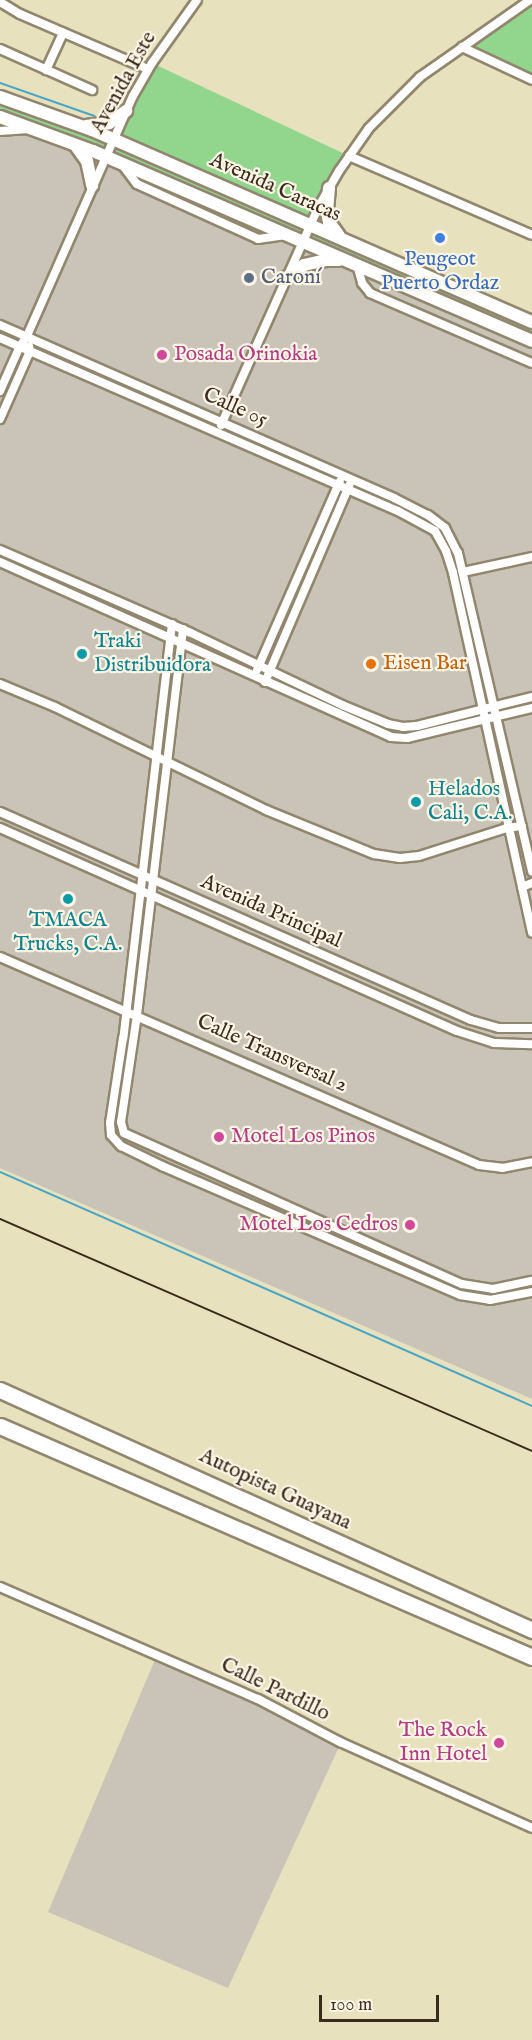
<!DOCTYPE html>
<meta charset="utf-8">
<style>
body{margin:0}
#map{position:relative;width:532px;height:2040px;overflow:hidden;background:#e7e1be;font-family:"IM FELL English",serif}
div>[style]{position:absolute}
.industrial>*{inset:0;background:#cac3b8}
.green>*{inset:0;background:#92d68e}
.stream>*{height:2px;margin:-1px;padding:0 1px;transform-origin:1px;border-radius:1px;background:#47a6c6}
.roads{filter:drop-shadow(2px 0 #91866e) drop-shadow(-2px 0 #91866e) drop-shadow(0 2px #91866e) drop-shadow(0 -2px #91866e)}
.street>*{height:8px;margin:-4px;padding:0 4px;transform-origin:4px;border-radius:4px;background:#fff}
.secondary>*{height:12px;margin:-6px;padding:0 6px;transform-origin:6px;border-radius:6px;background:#fff}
.highway>*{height:15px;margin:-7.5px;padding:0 7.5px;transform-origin:7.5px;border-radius:7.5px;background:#fff}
.rail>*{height:2px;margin:-1px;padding:0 1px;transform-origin:1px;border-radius:1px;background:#3b2a1e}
.dots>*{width:16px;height:16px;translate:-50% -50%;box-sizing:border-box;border:3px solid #fcf5e5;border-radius:50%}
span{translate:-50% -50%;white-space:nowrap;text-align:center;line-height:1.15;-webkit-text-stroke:4.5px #fcf5e5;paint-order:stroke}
.street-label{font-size:21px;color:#3b2a1e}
.shop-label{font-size:21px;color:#366cbe}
.service-label{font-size:21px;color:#4e5e75}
.left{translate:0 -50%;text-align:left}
.hotel-label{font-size:21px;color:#b23c85}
.right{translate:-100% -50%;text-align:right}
.culture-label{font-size:21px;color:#0d838f}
.food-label{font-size:21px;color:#c56008}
.scale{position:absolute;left:319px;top:1995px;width:120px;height:27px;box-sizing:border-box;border:3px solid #3b2a1e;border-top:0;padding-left:8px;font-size:18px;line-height:21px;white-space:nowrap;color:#3b2a1e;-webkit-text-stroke:4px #fcf5e5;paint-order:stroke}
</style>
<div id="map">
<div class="industrial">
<i style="clip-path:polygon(0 117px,532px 341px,532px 1399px,0 1168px)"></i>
<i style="clip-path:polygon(157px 1655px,344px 1736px,228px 1988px,48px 1912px)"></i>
</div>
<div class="green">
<i style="clip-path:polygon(532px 0,532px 80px,462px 47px)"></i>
<i style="clip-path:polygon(152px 63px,349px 156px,310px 225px,532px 322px,532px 341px,0 117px,0 97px,112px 138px)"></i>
</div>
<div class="stream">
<i style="left:0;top:83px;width:100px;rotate:19.3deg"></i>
<i style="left:0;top:1172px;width:581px;rotate:23.74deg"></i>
</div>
<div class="roads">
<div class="street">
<i style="left:0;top:2px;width:23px;rotate:31deg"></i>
<i style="left:20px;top:14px;width:139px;rotate:23.3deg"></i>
<i style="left:462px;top:47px;width:77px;rotate:25.2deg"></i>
<i style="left:0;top:49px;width:101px;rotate:24deg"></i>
<i style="left:46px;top:70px;width:41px;rotate:-65.3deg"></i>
<i style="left:0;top:131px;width:29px;rotate:-4deg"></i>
<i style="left:349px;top:156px;width:199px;rotate:23.3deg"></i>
<i style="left:121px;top:163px;width:26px;rotate:53deg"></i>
<i style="left:137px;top:184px;width:133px;rotate:24.4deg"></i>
<i style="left:258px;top:239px;width:28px;rotate:-8deg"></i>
<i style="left:357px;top:265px;width:19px;rotate:74deg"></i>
<i style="left:362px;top:283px;width:13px;rotate:51deg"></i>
<i style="left:370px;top:293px;width:176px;rotate:23.4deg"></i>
<i style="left:0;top:325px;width:430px;rotate:23.7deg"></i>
<i style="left:394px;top:498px;width:38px;rotate:27deg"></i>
<i style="left:428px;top:515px;width:21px;rotate:37deg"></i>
<i style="left:445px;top:528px;width:28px;rotate:63deg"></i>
<i style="left:458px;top:553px;width:327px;rotate:76.9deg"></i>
<i style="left:0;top:338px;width:434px;rotate:23.5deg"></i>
<i style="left:398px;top:511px;width:42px;rotate:28.4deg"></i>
<i style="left:435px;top:531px;width:23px;rotate:61deg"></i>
<i style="left:446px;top:551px;width:23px;rotate:72deg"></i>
<i style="left:453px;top:573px;width:368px;rotate:77.6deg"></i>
<i style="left:0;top:391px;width:49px;rotate:-66deg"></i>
<i style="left:20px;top:346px;width:12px;rotate:-55deg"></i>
<i style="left:27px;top:336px;width:262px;rotate:-66.2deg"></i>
<i style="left:133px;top:96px;width:38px;rotate:-60deg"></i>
<i style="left:152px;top:63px;width:77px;rotate:-54.5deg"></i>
<i style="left:0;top:419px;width:74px;rotate:-66.2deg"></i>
<i style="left:30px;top:351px;width:5px;rotate:-101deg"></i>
<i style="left:221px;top:425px;width:240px;rotate:-65.9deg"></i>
<i style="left:319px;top:206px;width:40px;rotate:-60.3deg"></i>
<i style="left:339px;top:171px;width:52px;rotate:-55.1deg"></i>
<i style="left:369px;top:128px;width:72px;rotate:-45deg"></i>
<i style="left:420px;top:77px;width:134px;rotate:-35deg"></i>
<i style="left:0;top:550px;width:206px;rotate:23.5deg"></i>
<i style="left:189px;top:632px;width:170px;rotate:25.5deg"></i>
<i style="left:342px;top:705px;width:50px;rotate:22.4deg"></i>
<i style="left:388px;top:724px;width:15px;rotate:11deg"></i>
<i style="left:403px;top:727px;width:14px;rotate:-4deg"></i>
<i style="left:417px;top:726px;width:119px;rotate:-14.2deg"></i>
<i style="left:0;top:562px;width:428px;rotate:24.1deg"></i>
<i style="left:391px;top:737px;width:16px;rotate:4deg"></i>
<i style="left:407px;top:738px;width:129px;rotate:-13.5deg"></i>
<i style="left:463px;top:572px;width:71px;rotate:-12.3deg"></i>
<i style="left:172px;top:624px;width:417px;rotate:96.7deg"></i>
<i style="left:123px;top:1038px;width:86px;rotate:98.7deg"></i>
<i style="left:110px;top:1123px;width:12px;rotate:85deg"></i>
<i style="left:111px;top:1135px;width:15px;rotate:48deg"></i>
<i style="left:121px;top:1146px;width:46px;rotate:26deg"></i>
<i style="left:162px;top:1166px;width:325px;rotate:23.4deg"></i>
<i style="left:460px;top:1295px;width:30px;rotate:9deg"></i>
<i style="left:490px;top:1300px;width:43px;rotate:-10.8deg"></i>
<i style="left:183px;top:629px;width:389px;rotate:96.8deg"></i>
<i style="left:137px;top:1015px;width:108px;rotate:98.5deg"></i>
<i style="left:121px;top:1122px;width:11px;rotate:75deg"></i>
<i style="left:124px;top:1133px;width:370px;rotate:24.1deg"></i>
<i style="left:462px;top:1284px;width:31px;rotate:9deg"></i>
<i style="left:493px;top:1289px;width:40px;rotate:-12deg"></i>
<i style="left:257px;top:670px;width:206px;rotate:-66.3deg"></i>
<i style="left:265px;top:682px;width:215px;rotate:-66.8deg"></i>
<i style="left:0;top:684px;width:60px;rotate:22.7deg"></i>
<i style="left:55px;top:707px;width:235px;rotate:26deg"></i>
<i style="left:266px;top:810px;width:117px;rotate:22.2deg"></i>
<i style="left:374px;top:854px;width:26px;rotate:9deg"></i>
<i style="left:400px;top:858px;width:19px;rotate:-6deg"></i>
<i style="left:419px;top:856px;width:92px;rotate:-17.7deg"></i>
<i style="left:507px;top:828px;width:15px;rotate:-8deg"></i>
<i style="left:0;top:812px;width:515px;rotate:23.83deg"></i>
<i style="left:471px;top:1020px;width:29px;rotate:16deg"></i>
<i style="left:499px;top:1028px;width:33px"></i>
<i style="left:0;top:828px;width:500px;rotate:23.95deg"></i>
<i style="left:457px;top:1031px;width:39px;rotate:18deg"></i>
<i style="left:494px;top:1043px;width:38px;rotate:2deg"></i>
<i style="left:522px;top:887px;width:11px;rotate:-22deg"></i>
<i style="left:0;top:957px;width:522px;rotate:23.47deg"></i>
<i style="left:479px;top:1165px;width:23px;rotate:7deg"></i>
<i style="left:502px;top:1168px;width:31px;rotate:-11deg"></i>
<i style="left:0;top:1587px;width:281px;rotate:23.5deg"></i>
<i style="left:258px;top:1699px;width:93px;rotate:27.7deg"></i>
<i style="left:340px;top:1742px;width:210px;rotate:24.1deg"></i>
</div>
<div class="secondary">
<i style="left:0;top:97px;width:98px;rotate:19.7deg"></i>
<i style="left:92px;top:130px;width:480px;rotate:23.6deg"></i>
<i style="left:0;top:117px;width:99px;rotate:20.1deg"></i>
<i style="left:93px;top:151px;width:478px;rotate:23.4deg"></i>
<i style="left:86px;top:126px;width:23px;rotate:-7deg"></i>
<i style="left:109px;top:123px;width:21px;rotate:-35deg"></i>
<i style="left:76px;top:146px;width:19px;rotate:54deg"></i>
<i style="left:87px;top:161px;width:25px;rotate:78deg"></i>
<i style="left:329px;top:188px;width:24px;rotate:95deg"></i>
<i style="left:327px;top:212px;width:10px;rotate:79deg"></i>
<i style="left:329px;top:222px;width:17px;rotate:54deg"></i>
<i style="left:286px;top:278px;width:22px;rotate:-36deg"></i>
<i style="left:304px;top:265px;width:22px;rotate:-13deg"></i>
<i style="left:325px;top:260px;width:14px"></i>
</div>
<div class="highway">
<i style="left:0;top:1390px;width:584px;rotate:24.28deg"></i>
<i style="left:0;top:1426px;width:580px;rotate:23.47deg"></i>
</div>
</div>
<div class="rail">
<i style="left:0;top:1219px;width:580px;rotate:23.56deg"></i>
</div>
<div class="dots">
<i style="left:440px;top:238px;background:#3f7fe0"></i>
<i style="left:249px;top:278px;background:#5c6f8a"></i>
<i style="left:162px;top:355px;background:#d1479c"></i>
<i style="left:82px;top:654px;background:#0f9aa8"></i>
<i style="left:371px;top:664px;background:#e8710a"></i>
<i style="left:416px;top:802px;background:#0f9aa8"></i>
<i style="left:68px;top:899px;background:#0f9aa8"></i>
<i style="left:219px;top:1137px;background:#d1479c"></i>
<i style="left:410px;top:1225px;background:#d1479c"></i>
<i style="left:499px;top:1743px;background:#d1479c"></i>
</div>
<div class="street-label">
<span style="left:124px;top:83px;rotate:-61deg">Avenida Este</span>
<span style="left:275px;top:188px;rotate:24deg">Avenida Caracas</span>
<span style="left:235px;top:408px;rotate:24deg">Calle 05</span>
<span style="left:271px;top:912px;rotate:24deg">Avenida Principal</span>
<span style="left:272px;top:1054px;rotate:24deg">Calle Transversal 2</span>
<span style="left:275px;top:1490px;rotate:25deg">Autopista Guayana</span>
<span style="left:275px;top:1690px;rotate:26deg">Calle Pardillo</span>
</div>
<div class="shop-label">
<span style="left:440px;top:272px">Peugeot<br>Puerto Ordaz</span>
</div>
<div class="service-label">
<span class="left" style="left:261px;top:278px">Caroní</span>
</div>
<div class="hotel-label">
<span class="left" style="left:174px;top:355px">Posada Orinokia</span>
<span class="left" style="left:231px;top:1137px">Motel Los Pinos</span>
<span class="right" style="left:398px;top:1225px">Motel Los Cedros</span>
<span class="right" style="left:487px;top:1743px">The Rock<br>Inn Hotel</span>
</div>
<div class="culture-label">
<span class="left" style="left:94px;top:654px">Traki<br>Distribuidora</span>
<span class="left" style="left:428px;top:802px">Helados<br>Cali, C.A.</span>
<span style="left:68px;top:933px">TMACA<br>Trucks, C.A.</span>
</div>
<div class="food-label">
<span class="left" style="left:383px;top:664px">Eisen Bar</span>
</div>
<div class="scale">100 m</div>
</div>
